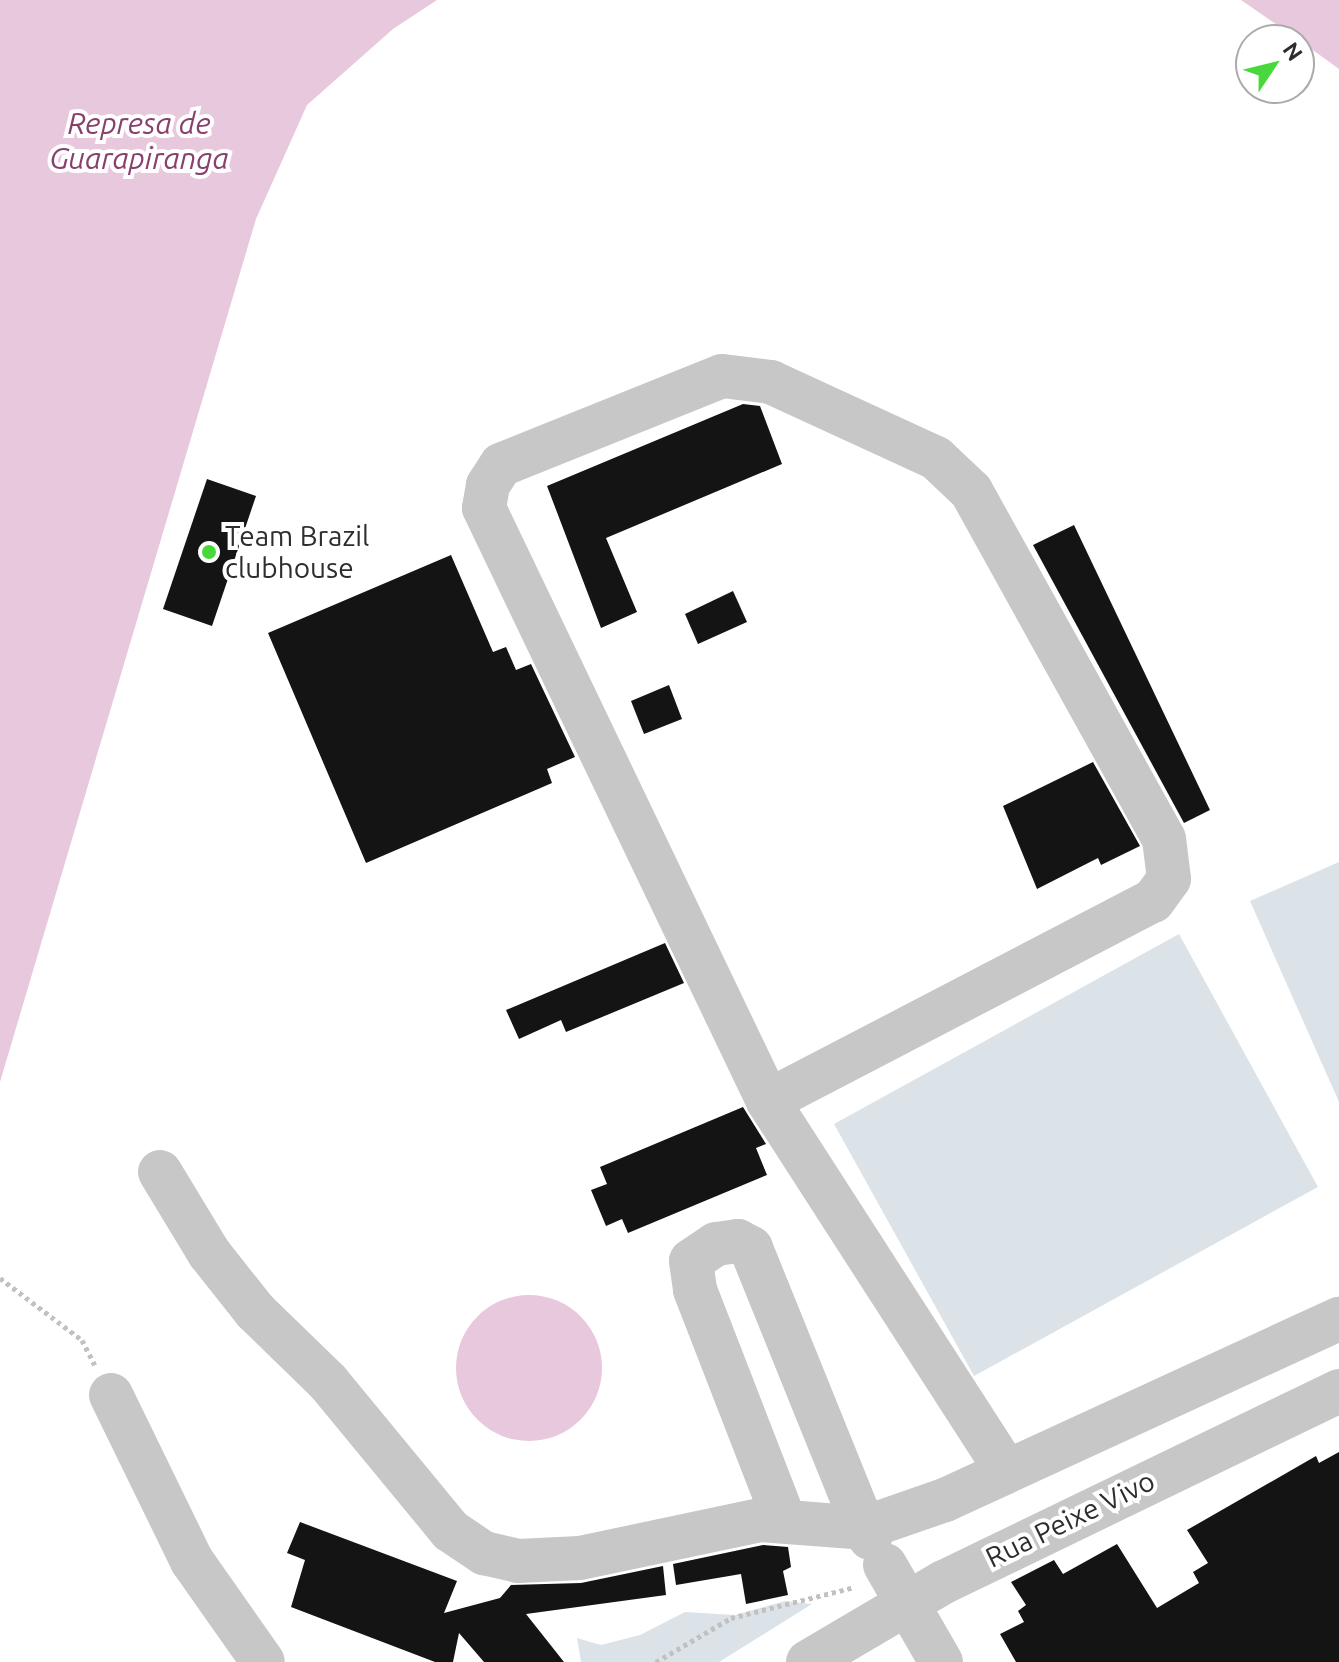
<!DOCTYPE html>
<style>
body{margin:0}
#map{position:relative;width:1339px;height:1662px;overflow:hidden;background:#fff;font-family:Ubuntu,sans-serif}
div>[style]{position:absolute}
.green>*{inset:0;background:#dbe3e9}
.water>*{inset:0;background:#e8c8dc}
.round{border-radius:50%}
.building>*{inset:0;background:#141414}
.path>*{height:5px;margin-top:-2.5px;transform-origin:0;background:repeating-linear-gradient(90deg,#c1c1c1 0 4px,transparent 0 8px)}
.minor>*{height:44px;margin:-22px;padding:0 22px;transform-origin:22px;border-radius:22px;background:#c7c7c7}
.dots>*{width:22px;height:22px;translate:-50% -50%;box-sizing:border-box;border:4px solid #fff;border-radius:50%}
span{translate:-50% -50%;white-space:nowrap;text-align:center;line-height:1.15;-webkit-text-stroke:8px #fff;paint-order:stroke}
.poi-label{font-size:28px;color:#2d2d2d}
.left{translate:0 -50%;text-align:left}
.street-label{font-size:28px;color:#2d2d2d}
.water-label{font-size:30px;color:#88416e;font-style:italic}
.north{position:absolute;left:1235px;top:24px;width:80px;height:80px;box-sizing:border-box;background:#fff;border:2px solid #ababab;border-radius:50%;rotate:55deg;font-size:22px;font-weight:700;line-height:32px;text-align:center;color:#2d2d2d}
.north::after{content:'';display:block;margin:auto;width:28px;height:36px;background:#49d83b;clip-path:polygon(50% 0,100% 100%,50% 72%,0 100%)}
</style>
<div id="map">
<div class="green">
<i style="clip-path:polygon(1339px 862px,1339px 1102px,1250px 901px)"></i>
<i style="clip-path:polygon(1179px 934px,1318px 1187px,974px 1376px,834px 1124px)"></i>
<i style="clip-path:polygon(785px 1601px,812px 1604px,719px 1662px,581px 1662px,577px 1638px,601px 1645px,640px 1635px,685px 1612px,735px 1615px)"></i>
</div>
<div class="water">
<i style="clip-path:polygon(0 0,437px 0,393px 29px,307px 105px,256px 219px,0 1082px)"></i>
<i style="clip-path:polygon(1241px 0,1339px 0,1339px 69px,1299px 40px)"></i>
<i class="round" style="left:456px;top:1295px;width:146px;height:146px"></i>
</div>
<div class="building">
<i style="clip-path:polygon(743px 404px,760px 406px,782px 464px,606px 538px,637px 612px,601px 628px,547px 486px)"></i>
<i style="clip-path:polygon(207px 479px,256px 496px,212px 626px,163px 609px)"></i>
<i style="clip-path:polygon(1074px 525px,1210px 810px,1184px 823px,1033px 545px)"></i>
<i style="clip-path:polygon(451px 555px,493px 652px,506px 647px,516px 670px,531px 664px,575px 757px,547px 769px,552px 783px,366px 863px,268px 633px)"></i>
<i style="clip-path:polygon(733px 591px,747px 622px,698px 644px,685px 614px)"></i>
<i style="clip-path:polygon(669px 685px,682px 719px,644px 734px,631px 701px)"></i>
<i style="clip-path:polygon(1093px 762px,1140px 846px,1101px 865px,1098px 858px,1037px 889px,1003px 806px)"></i>
<i style="clip-path:polygon(665px 943px,684px 983px,566px 1032px,561px 1020px,519px 1039px,506px 1010px)"></i>
<i style="clip-path:polygon(743px 1107px,766px 1144px,756px 1148px,767px 1175px,628px 1233px,622px 1219px,606px 1226px,591px 1190px,607px 1184px,600px 1167px)"></i>
<i style="clip-path:polygon(1339px 1452px,1339px 1662px,1016px 1662px,1000px 1634px,1024px 1622px,1018px 1611px,1026px 1605px,1011px 1582px,1054px 1560px,1063px 1574px,1117px 1544px,1157px 1608px,1199px 1583px,1193px 1572px,1208px 1563px,1187px 1530px,1316px 1456px,1319px 1463px)"></i>
<i style="clip-path:polygon(300px 1522px,457px 1581px,444px 1613px,500px 1598px,511px 1585px,581px 1583px,663px 1566px,666px 1595px,526px 1614px,564px 1662px,484px 1662px,459px 1633px,453px 1662px,435px 1662px,291px 1607px,305px 1560px,287px 1553px)"></i>
<i style="clip-path:polygon(763px 1545px,788px 1547px,791px 1567px,783px 1571px,788px 1595px,746px 1604px,741px 1574px,676px 1585px,673px 1564px)"></i>
</div>
<div class="path">
<i style="left:0;top:1278px;width:103px;rotate:37.1deg"></i>
<i style="left:82px;top:1340px;width:28px;rotate:63deg"></i>
<i style="left:656px;top:1662px;width:87px;rotate:-30.4deg"></i>
<i style="left:731px;top:1618px;width:127px;rotate:-14.1deg"></i>
</div>
<div class="minor">
<i style="left:768px;top:1101px;width:434px;rotate:-27.5deg"></i>
<i style="left:1153px;top:901px;width:27px;rotate:-54deg"></i>
<i style="left:1169px;top:879px;width:40px;rotate:-97.1deg"></i>
<i style="left:1164px;top:839px;width:398px;rotate:-119deg"></i>
<i style="left:971px;top:491px;width:48px;rotate:-136.7deg"></i>
<i style="left:936px;top:458px;width:182px;rotate:-155.3deg"></i>
<i style="left:771px;top:382px;width:49px;rotate:-173deg"></i>
<i style="left:722px;top:376px;width:238px;rotate:158.1deg"></i>
<i style="left:501px;top:465px;width:24px;rotate:123deg"></i>
<i style="left:488px;top:485px;width:23px;rotate:100deg"></i>
<i style="left:484px;top:508px;width:657px;rotate:64.41deg"></i>
<i style="left:768px;top:1101px;width:440px;rotate:57.2deg"></i>
<i style="left:160px;top:1172px;width:95px;rotate:58.8deg"></i>
<i style="left:209px;top:1253px;width:74px;rotate:51.6deg"></i>
<i style="left:255px;top:1311px;width:102px;rotate:44.2deg"></i>
<i style="left:328px;top:1382px;width:193px;rotate:50.5deg"></i>
<i style="left:451px;top:1531px;width:40px;rotate:34deg"></i>
<i style="left:484px;top:1553px;width:35px;rotate:13deg"></i>
<i style="left:518px;top:1561px;width:62px;rotate:-2.8deg"></i>
<i style="left:580px;top:1558px;width:185px;rotate:-11.9deg"></i>
<i style="left:761px;top:1520px;width:103px;rotate:4.4deg"></i>
<i style="left:864px;top:1528px;width:302px;rotate:-112deg"></i>
<i style="left:751px;top:1248px;width:15px;rotate:-152deg"></i>
<i style="left:738px;top:1241px;width:22px;rotate:172deg"></i>
<i style="left:716px;top:1244px;width:30px;rotate:146deg"></i>
<i style="left:691px;top:1261px;width:29px;rotate:82deg"></i>
<i style="left:695px;top:1290px;width:247px;rotate:68.8deg"></i>
<i style="left:111px;top:1395px;width:185px;rotate:64deg"></i>
<i style="left:192px;top:1561px;width:123px;rotate:54.9deg"></i>
<i style="left:870px;top:1538px;width:12px;rotate:-121deg"></i>
<i style="left:864px;top:1528px;width:86px;rotate:-19.1deg"></i>
<i style="left:945px;top:1500px;width:434px;rotate:-24.7deg"></i>
<i style="left:885px;top:1565px;width:112px;rotate:60deg"></i>
<i style="left:808px;top:1662px;width:158px;rotate:-30.5deg"></i>
<i style="left:944px;top:1582px;width:439px;rotate:-25.8deg"></i>
</div>
<div class="dots">
<i style="left:209px;top:552px;background:#49d83b"></i>
</div>
<div class="poi-label">
<span class="left" style="left:225px;top:552px">Team Brazil<br>clubhouse</span>
</div>
<div class="street-label">
<span style="left:1070px;top:1519px;rotate:-26deg">Rua Peixe Vivo</span>
</div>
<div class="water-label">
<span style="left:139px;top:140px">Represa de<br>Guarapiranga</span>
</div>
<div class="north">N</div>
</div>
